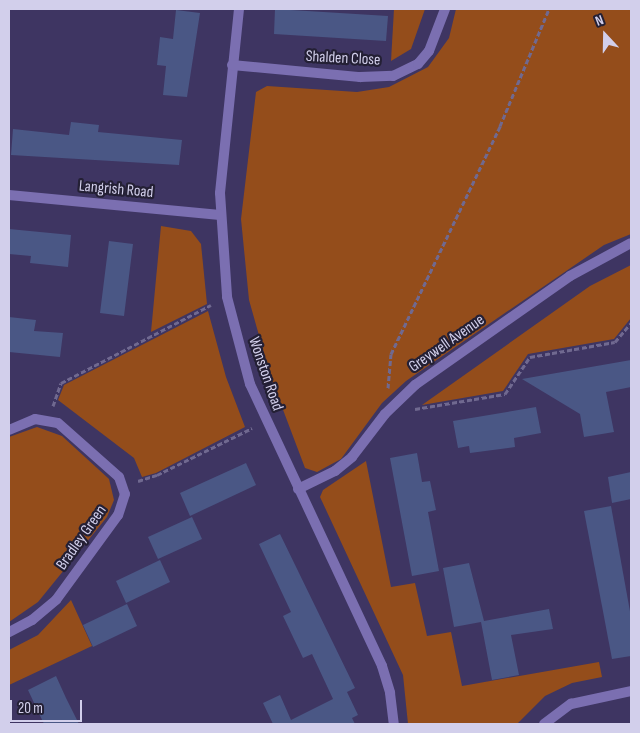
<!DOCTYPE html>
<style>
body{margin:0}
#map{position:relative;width:640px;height:733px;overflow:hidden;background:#3e3562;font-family:"Sofia Sans Condensed",sans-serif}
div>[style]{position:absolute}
.green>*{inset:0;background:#944d1b}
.building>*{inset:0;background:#4a5785}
.path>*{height:3px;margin-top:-1.5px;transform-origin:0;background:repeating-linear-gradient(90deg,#706990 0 5px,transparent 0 7.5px)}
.minor>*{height:10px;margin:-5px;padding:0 5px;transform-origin:5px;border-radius:5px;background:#7b6fb1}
span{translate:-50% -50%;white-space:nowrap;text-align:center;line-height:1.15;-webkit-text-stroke:4.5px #242035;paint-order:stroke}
.street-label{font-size:16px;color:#d2cfeb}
.frame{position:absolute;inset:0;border:10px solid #d2cfeb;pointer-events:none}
.north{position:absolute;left:580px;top:10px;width:50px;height:50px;-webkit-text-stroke:4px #242035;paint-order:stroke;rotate:339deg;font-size:14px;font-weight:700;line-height:20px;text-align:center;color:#d2cfeb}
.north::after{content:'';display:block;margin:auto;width:18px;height:22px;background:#d2cfeb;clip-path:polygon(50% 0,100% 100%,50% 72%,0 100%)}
.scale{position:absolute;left:10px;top:700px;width:72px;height:22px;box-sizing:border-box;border:2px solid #d2cfeb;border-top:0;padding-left:6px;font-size:15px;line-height:18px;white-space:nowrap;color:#d2cfeb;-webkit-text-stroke:4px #242035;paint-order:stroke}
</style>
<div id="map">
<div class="green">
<i style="clip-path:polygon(394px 9px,425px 9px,411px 49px,391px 61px)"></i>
<i style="clip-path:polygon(456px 9px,631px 9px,631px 234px,604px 245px,406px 381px,382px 403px,341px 459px,317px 472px,305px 468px,271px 378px,249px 300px,241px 219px,256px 92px,267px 86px,357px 92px,389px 87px,428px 67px,449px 38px)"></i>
<i style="clip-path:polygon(161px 226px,191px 231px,201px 244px,207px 304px,151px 332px)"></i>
<i style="clip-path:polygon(631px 265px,631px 318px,614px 339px,528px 354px,503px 391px,422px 405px,590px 286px)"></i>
<i style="clip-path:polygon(208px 311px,226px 377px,245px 427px,156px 473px,142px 477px,134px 458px,58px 400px,64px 385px)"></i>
<i style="clip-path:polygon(37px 427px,62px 436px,109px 479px,114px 500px,107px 517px,38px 602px,9px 622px,9px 437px)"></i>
<i style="clip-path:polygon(366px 461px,391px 587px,415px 583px,427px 636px,451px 632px,462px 686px,599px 662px,602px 677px,572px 683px,545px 696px,517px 724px,408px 724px,403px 675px,320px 497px,323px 490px)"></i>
<i style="clip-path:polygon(71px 600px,92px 646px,9px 685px,9px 650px,38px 635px)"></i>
</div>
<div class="building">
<i style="clip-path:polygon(275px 9px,388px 16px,386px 41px,274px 34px)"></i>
<i style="clip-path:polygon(176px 10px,200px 13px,187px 97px,163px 95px,166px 66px,157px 65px,160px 37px,173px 39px)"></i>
<i style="clip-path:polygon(71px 122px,99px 125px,98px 132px,182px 140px,179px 165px,11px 155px,13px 129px,69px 135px)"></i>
<i style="clip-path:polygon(9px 229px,71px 235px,68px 267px,30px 263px,31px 256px,9px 254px)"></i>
<i style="clip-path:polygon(109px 241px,133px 244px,124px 316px,100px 313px)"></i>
<i style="clip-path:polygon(9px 317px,36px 320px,34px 331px,63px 333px,60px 357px,9px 352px)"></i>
<i style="clip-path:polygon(631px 360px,631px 387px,606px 392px,614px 432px,584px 437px,580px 414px,522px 379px)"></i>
<i style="clip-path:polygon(536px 407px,541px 433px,514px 438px,515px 447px,470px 453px,469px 446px,458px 448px,453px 421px)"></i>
<i style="clip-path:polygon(417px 453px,422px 482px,430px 481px,436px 510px,428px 512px,439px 571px,412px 576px,390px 458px)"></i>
<i style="clip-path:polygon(246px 463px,256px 485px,190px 516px,180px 493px)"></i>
<i style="clip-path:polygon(631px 472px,631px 499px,612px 503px,608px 477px)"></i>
<i style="clip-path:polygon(611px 506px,631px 617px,631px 656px,612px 659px,584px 511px)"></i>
<i style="clip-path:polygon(192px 517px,202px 539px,158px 559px,148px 537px)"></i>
<i style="clip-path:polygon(280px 534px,355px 688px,347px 692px,358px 715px,352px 718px,355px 724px,273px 724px,263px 703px,280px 695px,291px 720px,333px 699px,312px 654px,303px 658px,283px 616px,291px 612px,259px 544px)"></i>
<i style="clip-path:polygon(160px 560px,170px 582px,126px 603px,116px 581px)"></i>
<i style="clip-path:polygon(469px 563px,484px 621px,549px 609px,553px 629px,511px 635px,519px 675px,492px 680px,481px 622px,454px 627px,443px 568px)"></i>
<i style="clip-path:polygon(127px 604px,137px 626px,93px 647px,83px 625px)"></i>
<i style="clip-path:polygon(56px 676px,66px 698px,79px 724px,44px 724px,28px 690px)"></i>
</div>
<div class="path">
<i style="left:388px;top:388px;width:34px;rotate:-85deg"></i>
<i style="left:391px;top:354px;width:253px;rotate:-64.4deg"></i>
<i style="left:500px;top:126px;width:127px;rotate:-67.3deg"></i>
<i style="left:53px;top:406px;width:24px;rotate:-71deg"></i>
<i style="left:61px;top:383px;width:169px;rotate:-27.5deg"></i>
<i style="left:415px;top:409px;width:91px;rotate:-9.5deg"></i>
<i style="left:505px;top:394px;width:45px;rotate:-56deg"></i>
<i style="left:530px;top:357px;width:86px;rotate:-10deg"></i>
<i style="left:615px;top:342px;width:25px;rotate:-50deg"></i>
<i style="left:138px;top:481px;width:20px;rotate:-18deg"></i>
<i style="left:157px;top:475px;width:106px;rotate:-26.3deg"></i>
</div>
<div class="minor">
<i style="left:239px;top:9px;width:185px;rotate:95.9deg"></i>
<i style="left:220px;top:193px;width:104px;rotate:86.1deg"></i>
<i style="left:227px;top:297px;width:90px;rotate:75.2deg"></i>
<i style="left:250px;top:384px;width:311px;rotate:64.9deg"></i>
<i style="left:382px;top:666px;width:28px;rotate:73deg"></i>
<i style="left:390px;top:693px;width:31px;rotate:83deg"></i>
<i style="left:232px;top:65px;width:129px;rotate:5.4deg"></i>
<i style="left:360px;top:77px;width:33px;rotate:-2deg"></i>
<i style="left:393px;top:76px;width:28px;rotate:-26deg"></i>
<i style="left:418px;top:64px;width:17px;rotate:-50deg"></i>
<i style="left:429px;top:51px;width:45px;rotate:-69.1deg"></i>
<i style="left:9px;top:195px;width:212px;rotate:5.4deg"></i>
<i style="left:9px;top:430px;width:28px;rotate:-23deg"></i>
<i style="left:35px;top:419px;width:23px;rotate:10deg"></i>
<i style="left:58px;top:423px;width:81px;rotate:41.5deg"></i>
<i style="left:119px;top:477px;width:18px;rotate:71deg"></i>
<i style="left:125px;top:494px;width:22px;rotate:108deg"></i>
<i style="left:118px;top:515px;width:105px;rotate:126.1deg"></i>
<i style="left:56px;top:600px;width:31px;rotate:140deg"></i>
<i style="left:32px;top:620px;width:26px;rotate:152deg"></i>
<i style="left:298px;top:489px;width:41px;rotate:-25.9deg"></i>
<i style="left:335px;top:471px;width:22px;rotate:-39deg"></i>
<i style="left:352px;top:457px;width:54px;rotate:-52.5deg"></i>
<i style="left:385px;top:414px;width:42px;rotate:-44deg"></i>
<i style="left:415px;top:385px;width:189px;rotate:-35.1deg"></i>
<i style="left:570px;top:276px;width:69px;rotate:-28.4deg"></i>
<i style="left:544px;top:724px;width:34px;rotate:-37deg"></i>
<i style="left:571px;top:704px;width:61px;rotate:-12.2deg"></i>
</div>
<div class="street-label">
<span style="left:343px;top:59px;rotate:3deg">Shalden Close</span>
<span style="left:116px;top:190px;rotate:5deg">Langrish Road</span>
<span style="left:447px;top:344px;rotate:-35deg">Greywell Avenue</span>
<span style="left:265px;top:374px;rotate:71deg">Wonston Road</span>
<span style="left:82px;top:538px;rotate:-55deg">Bradley Green</span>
</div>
<div class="frame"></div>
<div class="north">N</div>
<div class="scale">20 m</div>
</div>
